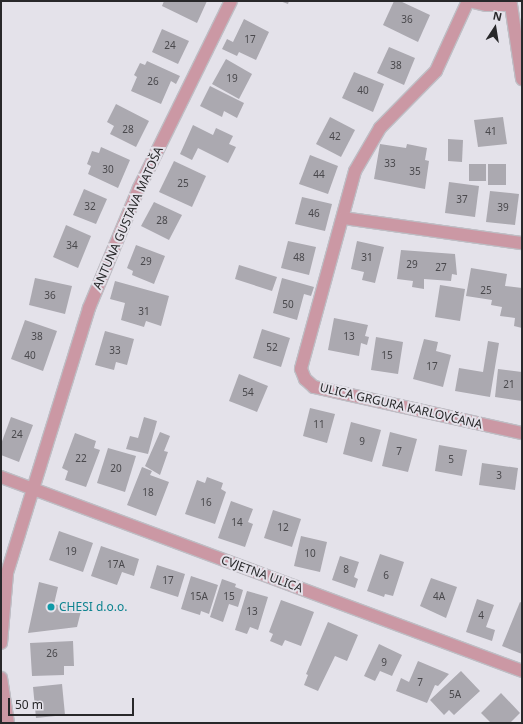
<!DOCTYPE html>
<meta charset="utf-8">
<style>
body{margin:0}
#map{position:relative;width:523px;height:724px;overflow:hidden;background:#e4e2ea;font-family:"Noto Sans",sans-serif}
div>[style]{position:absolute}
.building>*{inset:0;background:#aba9b0}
.roads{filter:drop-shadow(1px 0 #bebdc4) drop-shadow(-1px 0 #bebdc4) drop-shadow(0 1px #bebdc4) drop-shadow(0 -1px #bebdc4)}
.minor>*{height:12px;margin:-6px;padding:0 6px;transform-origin:6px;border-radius:6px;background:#cb98a4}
.dots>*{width:11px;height:11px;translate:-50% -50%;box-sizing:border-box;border:2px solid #e4e2ea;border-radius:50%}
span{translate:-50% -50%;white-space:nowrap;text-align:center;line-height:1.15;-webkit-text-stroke:4px #e4e2ea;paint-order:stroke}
.number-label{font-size:10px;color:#49484c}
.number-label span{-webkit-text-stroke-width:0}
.street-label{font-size:12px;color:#28282a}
.culture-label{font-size:12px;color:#0d838f}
.left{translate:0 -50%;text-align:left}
.frame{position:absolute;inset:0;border:2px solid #28282a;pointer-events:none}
.north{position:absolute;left:475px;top:8px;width:40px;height:40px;-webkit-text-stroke:3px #e4e2ea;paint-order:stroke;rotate:12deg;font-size:11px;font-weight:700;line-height:16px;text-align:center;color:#28282a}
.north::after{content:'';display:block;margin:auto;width:14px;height:18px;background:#28282a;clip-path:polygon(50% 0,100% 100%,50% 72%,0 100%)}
.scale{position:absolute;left:8px;top:698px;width:126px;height:18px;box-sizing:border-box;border:2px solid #28282a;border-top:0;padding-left:5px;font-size:12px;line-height:14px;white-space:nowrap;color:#28282a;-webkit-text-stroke:3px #e4e2ea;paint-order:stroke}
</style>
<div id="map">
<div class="building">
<i style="clip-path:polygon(164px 1px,207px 1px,197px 23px,162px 6px)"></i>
<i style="clip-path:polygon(280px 1px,289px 1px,288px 4px)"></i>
<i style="clip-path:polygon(394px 1px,400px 1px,430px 15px,418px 42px,383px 25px)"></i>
<i style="clip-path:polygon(244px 19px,269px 32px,256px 60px,239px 52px,237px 56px,222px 49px,227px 39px,233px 42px)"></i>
<i style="clip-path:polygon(162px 29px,189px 41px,178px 64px,152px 52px)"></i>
<i style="clip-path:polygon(389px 47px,415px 58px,404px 85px,377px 73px)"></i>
<i style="clip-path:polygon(226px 59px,252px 74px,239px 99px,212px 84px)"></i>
<i style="clip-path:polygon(147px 61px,180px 76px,176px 84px,171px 81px,161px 104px,131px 91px,137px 77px,134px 75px,140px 63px,145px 65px)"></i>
<i style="clip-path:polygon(354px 72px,384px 84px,373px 112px,342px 98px)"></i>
<i style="clip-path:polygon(210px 86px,244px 103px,237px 118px,224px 111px,222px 117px,200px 106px)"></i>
<i style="clip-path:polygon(116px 104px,149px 121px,136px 147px,110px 134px,114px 126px,107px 122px)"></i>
<i style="clip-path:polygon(330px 117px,355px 130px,341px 157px,316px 144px)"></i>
<i style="clip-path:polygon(503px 117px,507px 144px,478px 147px,474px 120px)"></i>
<i style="clip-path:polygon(193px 125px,213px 135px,216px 128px,233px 136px,229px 144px,236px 147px,228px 163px,198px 148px,192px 160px,180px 154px)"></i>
<i style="clip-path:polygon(448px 139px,463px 140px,462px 162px,448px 161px)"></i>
<i style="clip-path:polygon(380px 144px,406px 148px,407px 144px,427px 148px,425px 160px,429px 161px,425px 189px,374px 179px)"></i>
<i style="clip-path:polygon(101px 147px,130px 160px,118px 188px,88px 174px,91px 166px,87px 164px,92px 151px,99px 153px)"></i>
<i style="clip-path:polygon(310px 155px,338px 166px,328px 194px,299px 184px)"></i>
<i style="clip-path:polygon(174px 161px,206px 176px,192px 207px,159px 192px)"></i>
<i style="clip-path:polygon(469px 164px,486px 164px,486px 181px,469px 181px)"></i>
<i style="clip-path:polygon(488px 164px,506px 164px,506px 185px,488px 185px)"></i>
<i style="clip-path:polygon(449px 182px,479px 186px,475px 217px,445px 213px)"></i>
<i style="clip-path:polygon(84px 189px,107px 199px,96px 224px,73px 215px)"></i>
<i style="clip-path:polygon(490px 191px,519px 194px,515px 225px,486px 222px)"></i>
<i style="clip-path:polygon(302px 197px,332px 204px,325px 231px,295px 224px)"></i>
<i style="clip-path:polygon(154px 202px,182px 215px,169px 240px,141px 226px)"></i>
<i style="clip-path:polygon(66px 225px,91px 236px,78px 268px,53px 257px)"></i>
<i style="clip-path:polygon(288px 241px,316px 247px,309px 275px,281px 268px)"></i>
<i style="clip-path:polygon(357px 241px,384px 247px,375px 283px,362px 280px,364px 272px,351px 269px)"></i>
<i style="clip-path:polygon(136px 245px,165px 256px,154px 284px,132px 275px,133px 271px,127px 268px)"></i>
<i style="clip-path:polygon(401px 250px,455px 254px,457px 275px,452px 274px,451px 281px,424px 279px,424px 289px,412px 287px,413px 281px,397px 279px)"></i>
<i style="clip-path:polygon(239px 265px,277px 277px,272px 291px,235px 279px)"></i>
<i style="clip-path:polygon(471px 268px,507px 274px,505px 286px,522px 288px,522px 328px,514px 326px,515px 318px,500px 316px,502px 307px,491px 305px,492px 300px,466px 296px)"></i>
<i style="clip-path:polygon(35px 278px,72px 286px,65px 314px,29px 305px)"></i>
<i style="clip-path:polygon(282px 278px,314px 287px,311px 296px,304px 294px,297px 320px,273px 313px)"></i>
<i style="clip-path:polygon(115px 281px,169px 296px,161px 326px,146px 321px,144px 327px,121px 320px,125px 303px,110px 299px)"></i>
<i style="clip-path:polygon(440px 285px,465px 289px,460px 321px,435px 317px)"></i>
<i style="clip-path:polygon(334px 318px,368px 325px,365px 336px,369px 337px,367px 345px,361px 343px,359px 356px,328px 350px)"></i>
<i style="clip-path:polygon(25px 320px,57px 331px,43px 371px,11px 359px)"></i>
<i style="clip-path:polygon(262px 329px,290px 338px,281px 367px,253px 358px)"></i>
<i style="clip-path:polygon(105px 331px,134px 339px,127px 365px,116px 362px,114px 370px,95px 365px)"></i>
<i style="clip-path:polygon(376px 337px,403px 342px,398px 374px,371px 370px)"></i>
<i style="clip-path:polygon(424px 339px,438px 342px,436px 351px,451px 355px,443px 387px,413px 379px)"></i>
<i style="clip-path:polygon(488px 341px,499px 343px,490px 397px,455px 391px,459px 368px,483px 372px)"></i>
<i style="clip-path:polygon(498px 369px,522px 372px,522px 401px,495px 397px)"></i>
<i style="clip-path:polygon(239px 374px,268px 386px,257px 412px,229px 401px)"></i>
<i style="clip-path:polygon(310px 408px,335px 414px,327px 443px,303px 436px)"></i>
<i style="clip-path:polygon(11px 417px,33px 425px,19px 462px,1px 455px,1px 444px)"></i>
<i style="clip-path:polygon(144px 417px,157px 421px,148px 454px,126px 449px,130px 436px,138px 438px)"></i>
<i style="clip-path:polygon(351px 422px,381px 430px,372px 462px,343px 454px)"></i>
<i style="clip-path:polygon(160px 432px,170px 436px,164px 451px,168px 452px,160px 475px,145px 466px)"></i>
<i style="clip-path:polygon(390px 432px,417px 439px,408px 472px,382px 466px)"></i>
<i style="clip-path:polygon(75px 433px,96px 441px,94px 448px,100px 450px,86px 487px,65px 480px,68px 471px,62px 468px)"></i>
<i style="clip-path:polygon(439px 445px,467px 450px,462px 476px,435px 471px)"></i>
<i style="clip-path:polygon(108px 448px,136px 456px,125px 492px,97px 483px)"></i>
<i style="clip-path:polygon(482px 463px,518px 468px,515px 490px,479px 485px)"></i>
<i style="clip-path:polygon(142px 467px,152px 471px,150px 475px,169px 482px,156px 516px,127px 505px)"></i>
<i style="clip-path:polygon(207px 477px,223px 483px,221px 489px,226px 492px,215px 524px,185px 514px,197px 480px,205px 483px)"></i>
<i style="clip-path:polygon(231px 501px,253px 509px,248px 522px,253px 524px,245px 547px,218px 538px)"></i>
<i style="clip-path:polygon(273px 510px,301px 519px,292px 547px,264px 538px)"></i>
<i style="clip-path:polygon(59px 531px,93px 543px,83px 572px,49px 560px)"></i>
<i style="clip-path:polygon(301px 536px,327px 542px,320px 572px,294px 566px)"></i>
<i style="clip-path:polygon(101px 546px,139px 559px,134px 576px,122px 572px,117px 585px,91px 576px)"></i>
<i style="clip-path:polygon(380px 554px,404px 562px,393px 596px,385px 594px,384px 597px,367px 591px)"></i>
<i style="clip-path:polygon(340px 556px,359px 562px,354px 577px,358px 579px,355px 588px,332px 580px)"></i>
<i style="clip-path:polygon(157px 565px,185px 574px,178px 597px,150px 588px)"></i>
<i style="clip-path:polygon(191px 576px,218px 585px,209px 614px,201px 611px,200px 615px,181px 609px)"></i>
<i style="clip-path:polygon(431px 578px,457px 587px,446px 618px,420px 606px)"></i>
<i style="clip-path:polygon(222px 579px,236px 584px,235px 587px,243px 590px,238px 607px,229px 604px,223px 622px,210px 617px)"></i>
<i style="clip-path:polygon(39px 582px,58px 587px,54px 604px,81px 611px,77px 627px,28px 633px)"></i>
<i style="clip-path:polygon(247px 591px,268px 597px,258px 630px,250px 627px,247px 634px,235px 630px)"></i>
<i style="clip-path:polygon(477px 599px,494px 605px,486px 627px,495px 630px,492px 641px,466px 632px)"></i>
<i style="clip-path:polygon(281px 600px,314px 612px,301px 646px,285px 640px,282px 646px,270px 641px,273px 634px,269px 632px)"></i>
<i style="clip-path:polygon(520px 602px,522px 603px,522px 654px,502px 646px)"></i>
<i style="clip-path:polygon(328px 622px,358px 635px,347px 661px,335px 656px,318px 691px,304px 685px,308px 675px,306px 674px)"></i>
<i style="clip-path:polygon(73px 641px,74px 666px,64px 666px,64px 675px,32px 676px,30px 643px)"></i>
<i style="clip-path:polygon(379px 644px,402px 655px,392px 676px,380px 671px,375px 681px,364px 676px)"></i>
<i style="clip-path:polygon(418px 661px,449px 674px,438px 686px,435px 685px,427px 703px,396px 691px,401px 678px,409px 682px)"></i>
<i style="clip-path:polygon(461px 671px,480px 691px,454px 715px,449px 710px,444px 715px,430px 700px)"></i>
<i style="clip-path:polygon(62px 684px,65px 715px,36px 718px,33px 687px)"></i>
<i style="clip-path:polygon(501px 693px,520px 713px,510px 723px,491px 723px,481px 713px)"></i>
</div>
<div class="roads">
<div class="minor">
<i style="left:468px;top:1px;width:77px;rotate:114.6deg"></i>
<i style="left:436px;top:71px;width:80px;rotate:134.5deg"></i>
<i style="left:380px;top:128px;width:50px;rotate:120.2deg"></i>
<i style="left:355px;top:171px;width:205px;rotate:105.3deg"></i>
<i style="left:301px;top:369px;width:11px;rotate:68deg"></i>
<i style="left:305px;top:379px;width:12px;rotate:42deg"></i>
<i style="left:314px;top:387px;width:213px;rotate:12.5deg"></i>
<i style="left:469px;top:1px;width:18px;rotate:13deg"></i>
<i style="left:487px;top:5px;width:24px"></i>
<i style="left:511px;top:5px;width:75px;rotate:81.5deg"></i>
<i style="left:343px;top:218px;width:181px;rotate:8deg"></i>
<i style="left:1px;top:477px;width:556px;rotate:20.42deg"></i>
<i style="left:1px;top:643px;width:70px;rotate:-85.1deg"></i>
<i style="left:7px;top:573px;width:277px;rotate:-72.8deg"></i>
<i style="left:89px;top:308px;width:130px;rotate:-67.4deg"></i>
<i style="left:139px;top:188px;width:208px;rotate:-63.8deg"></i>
<i style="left:1px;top:678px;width:46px;rotate:81.2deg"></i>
</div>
</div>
<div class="dots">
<i style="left:51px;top:607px;background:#0f9aa8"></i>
</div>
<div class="number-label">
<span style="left:407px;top:20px">36</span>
<span style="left:250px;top:40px">17</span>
<span style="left:170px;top:46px">24</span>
<span style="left:396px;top:66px">38</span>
<span style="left:232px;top:79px">19</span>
<span style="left:153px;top:82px">26</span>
<span style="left:363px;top:91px">40</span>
<span style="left:128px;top:130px">28</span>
<span style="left:491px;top:132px">41</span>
<span style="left:335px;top:137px">42</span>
<span style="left:390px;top:164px">33</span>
<span style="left:108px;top:170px">30</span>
<span style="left:415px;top:172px">35</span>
<span style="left:319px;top:175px">44</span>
<span style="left:183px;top:184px">25</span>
<span style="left:462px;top:200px">37</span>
<span style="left:90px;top:207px">32</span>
<span style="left:503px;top:208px">39</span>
<span style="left:314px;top:214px">46</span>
<span style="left:162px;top:221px">28</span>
<span style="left:72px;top:246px">34</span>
<span style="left:299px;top:258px">48</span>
<span style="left:367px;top:258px">31</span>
<span style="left:146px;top:262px">29</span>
<span style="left:412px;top:265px">29</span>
<span style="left:441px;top:268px">27</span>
<span style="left:486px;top:291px">25</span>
<span style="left:50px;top:296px">36</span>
<span style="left:288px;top:305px">50</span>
<span style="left:144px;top:312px">31</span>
<span style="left:37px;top:337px">38</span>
<span style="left:349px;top:337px">13</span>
<span style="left:272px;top:348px">52</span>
<span style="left:115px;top:351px">33</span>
<span style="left:30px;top:356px">40</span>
<span style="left:387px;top:356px">15</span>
<span style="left:432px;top:367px">17</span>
<span style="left:509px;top:385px">21</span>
<span style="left:248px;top:393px">54</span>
<span style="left:319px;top:425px">11</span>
<span style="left:17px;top:435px">24</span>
<span style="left:362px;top:442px">9</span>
<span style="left:399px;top:452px">7</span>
<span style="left:81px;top:459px">22</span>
<span style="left:451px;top:460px">5</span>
<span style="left:116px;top:469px">20</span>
<span style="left:499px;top:476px">3</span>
<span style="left:148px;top:493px">18</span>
<span style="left:206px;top:503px">16</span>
<span style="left:237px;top:523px">14</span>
<span style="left:283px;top:528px">12</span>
<span style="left:71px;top:552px">19</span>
<span style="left:310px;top:554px">10</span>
<span style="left:116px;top:565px">17A</span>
<span style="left:346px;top:570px">8</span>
<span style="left:386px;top:576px">6</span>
<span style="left:168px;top:581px">17</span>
<span style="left:199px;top:597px">15A</span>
<span style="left:229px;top:597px">15</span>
<span style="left:439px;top:597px">4A</span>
<span style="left:252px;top:612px">13</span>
<span style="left:481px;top:616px">4</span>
<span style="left:52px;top:654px">26</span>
<span style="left:384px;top:663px">9</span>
<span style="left:420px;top:683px">7</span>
<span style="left:455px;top:695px">5A</span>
</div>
<div class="street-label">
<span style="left:128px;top:218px;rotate:-66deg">ANTUNA GUSTAVA MATOŠA</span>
<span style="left:401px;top:406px;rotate:13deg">ULICA GRGURA KARLOVČANA</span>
<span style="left:262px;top:574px;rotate:20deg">CVJETNA ULICA</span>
</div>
<div class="culture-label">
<span class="left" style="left:59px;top:607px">CHESI d.o.o.</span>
</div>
<div class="frame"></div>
<div class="north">N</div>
<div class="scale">50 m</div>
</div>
